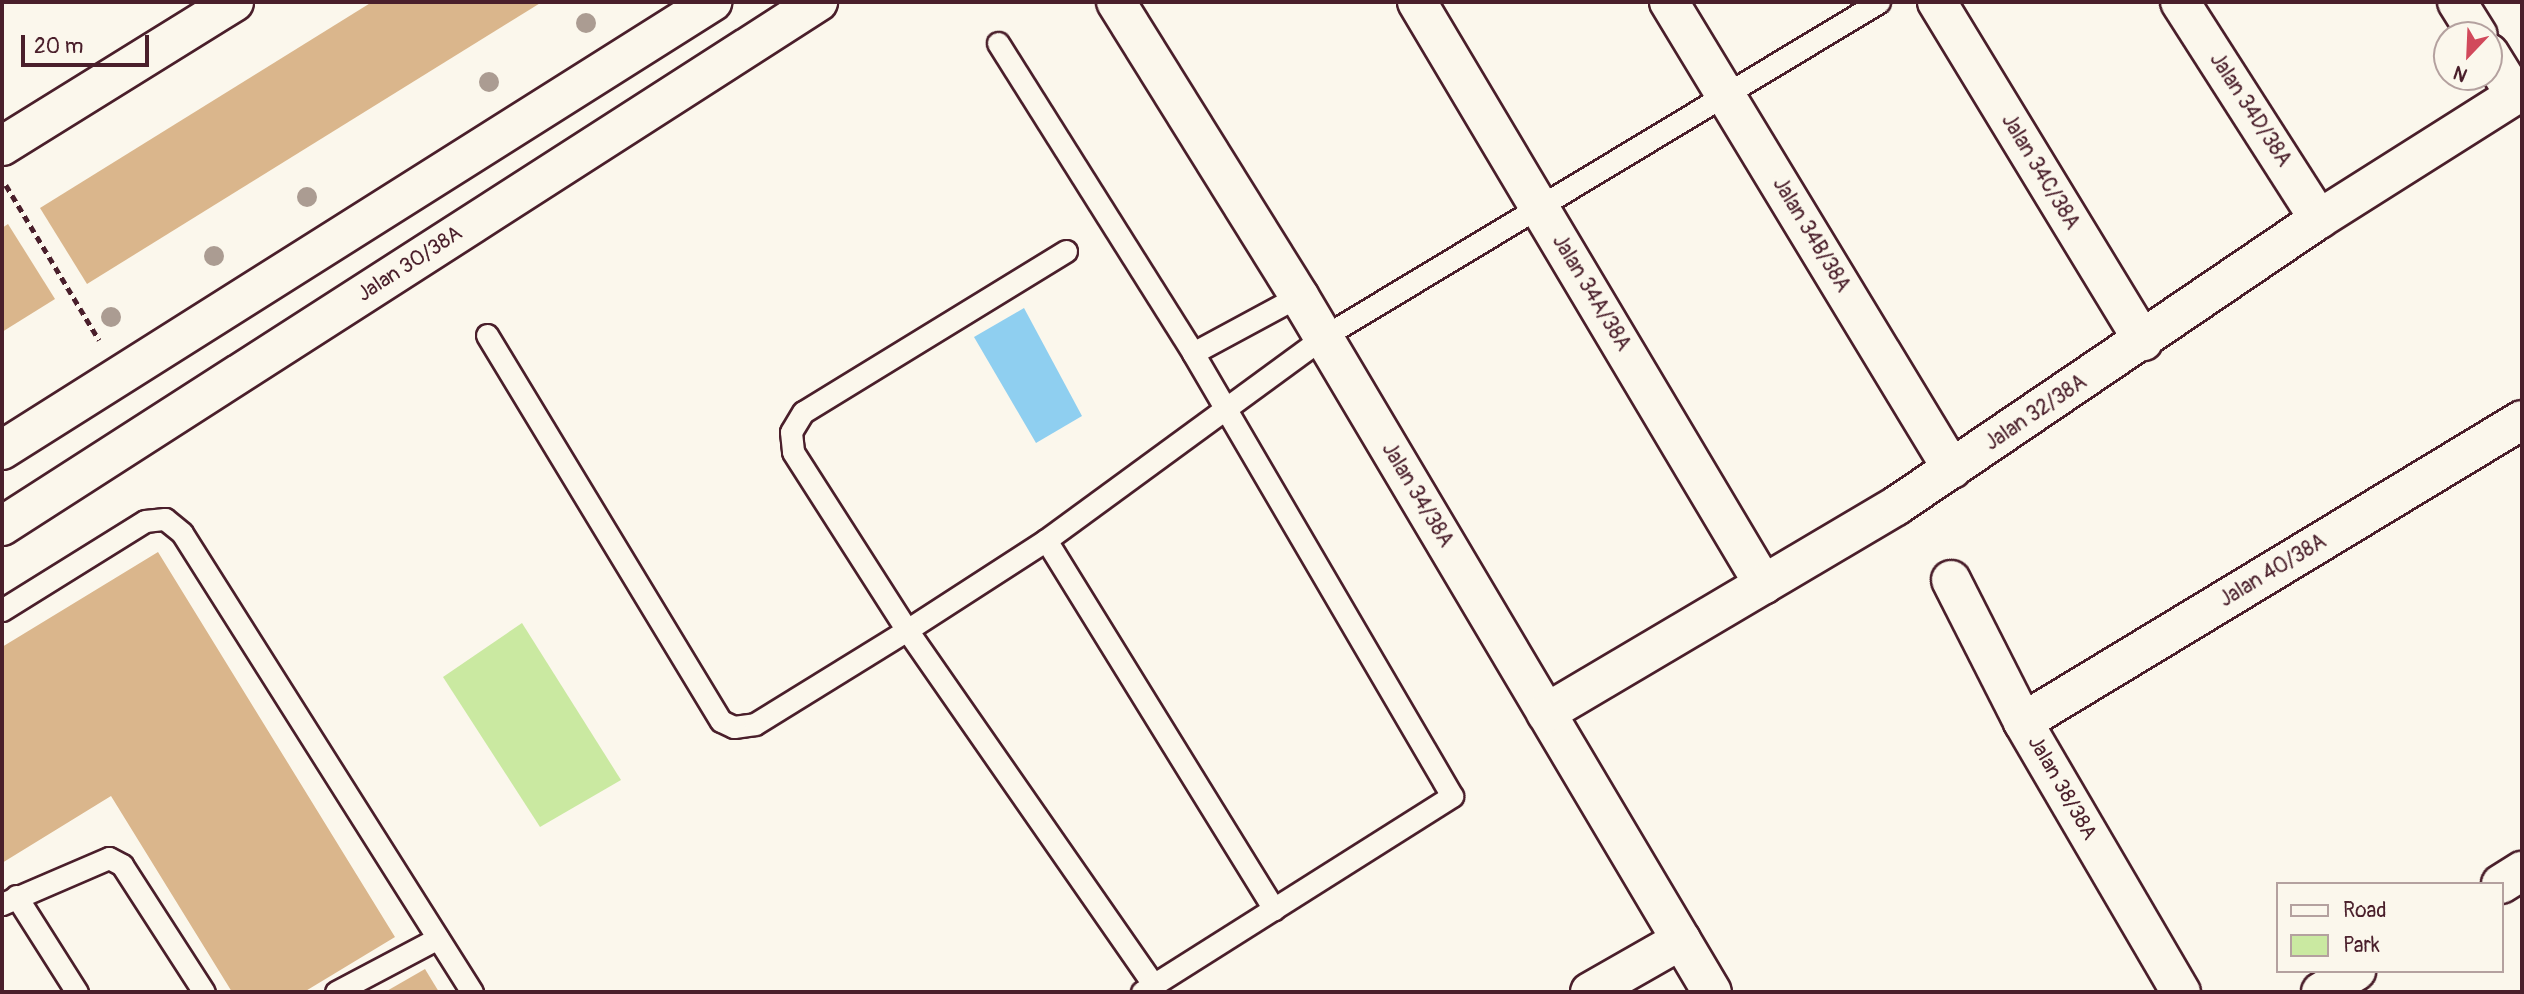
<!DOCTYPE html>
<style>
body{margin:0}
#map{position:relative;width:2524px;height:994px;overflow:hidden;background:#fbf7ec;font-family:Pangolin,sans-serif}
div>[style]{position:absolute}
.green>*{inset:0;background:#cae9a1}
.water>*{inset:0;background:#8fcff0}
.building>*{inset:0;background:#dab68c}
.path>*{height:4.5px;margin-top:-2.25px;transform-origin:0;background:repeating-linear-gradient(90deg,#4a1f2b 0 7px,transparent 0 12px)}
.roads{filter:drop-shadow(2px 0 #4a1f2b) drop-shadow(-2px 0 #4a1f2b) drop-shadow(0 2px #4a1f2b) drop-shadow(0 -2px #4a1f2b)}
.lane>*{height:21px;margin:-10.5px;padding:0 10.5px;transform-origin:10.5px;border-radius:10.5px;background:#fbf7ec}
.street>*{height:38px;margin:-19px;padding:0 19px;transform-origin:19px;border-radius:19px;background:#fbf7ec}
.trees>*{width:20px;height:20px;margin:-10px;border-radius:50%;background:#ab9c92}
span{translate:-50% -50%;white-space:nowrap;text-align:center;line-height:1.15;-webkit-text-stroke:6px #fbf7ec;paint-order:stroke}
.street-label{font-size:21px;color:#4a1f2b}
.frame{position:absolute;inset:0;border:4px solid #4a1f2b;pointer-events:none}
.legend{position:absolute;left:2276px;top:882px;width:228px;height:91px;box-sizing:border-box;background:#fbf7ec;border:2px solid #b4a19f;margin:0;padding:9px 12px;list-style:none;font-size:21px;color:#4a1f2b}
.legend li{display:flex;align-items:center;gap:14px;height:35px}
.legend b{width:35px;border:2px solid #b4a19f}
.north{position:absolute;left:2433px;top:21px;width:70px;height:70px;box-sizing:border-box;background:#fbf7ec;border:2px solid #b4a19f;border-radius:50%;rotate:203deg;font-size:19px;font-weight:700;line-height:28px;text-align:center;color:#4a1f2b}
.north::after{content:'';display:block;margin:auto;width:24px;height:32px;background:#d1495b;clip-path:polygon(50% 0,100% 100%,50% 72%,0 100%)}
.scale{position:absolute;left:21px;top:35px;width:128px;height:32px;box-sizing:border-box;border:4px solid #4a1f2b;border-top:0;padding-left:9px;font-size:21px;line-height:24px;white-space:nowrap;color:#4a1f2b;-webkit-text-stroke:5px #fbf7ec;paint-order:stroke}
</style>
<div id="map">
<div class="green">
<i style="clip-path:polygon(522px 623px,621px 780px,540px 827px,443px 677px)"></i>
</div>
<div class="water">
<i style="clip-path:polygon(1024px 308px,1082px 416px,1036px 443px,974px 337px)"></i>
</div>
<div class="building">
<i style="clip-path:polygon(372px 2px,542px 2px,87px 284px,40px 208px)"></i>
<i style="clip-path:polygon(8px 224px,55px 299px,2px 332px,2px 228px)"></i>
<i style="clip-path:polygon(158px 552px,395px 937px,304px 992px,232px 992px,111px 796px,2px 863px,2px 647px)"></i>
<i style="clip-path:polygon(425px 969px,439px 992px,385px 992px)"></i>
</div>
<div class="path">
<i style="left:6px;top:185px;width:181px;rotate:59deg"></i>
</div>
<div class="roads">
<div class="lane">
<i style="left:998px;top:43px;width:366px;rotate:57.8deg"></i>
<i style="left:1066px;top:251px;width:308px;rotate:148.5deg"></i>
<i style="left:803px;top:412px;width:23px;rotate:121deg"></i>
<i style="left:791px;top:432px;width:20px;rotate:84deg"></i>
<i style="left:793px;top:452px;width:211px;rotate:57.4deg"></i>
<i style="left:907px;top:630px;width:166px;rotate:-32.9deg"></i>
<i style="left:1046px;top:540px;width:343px;rotate:-36.2deg"></i>
<i style="left:1323px;top:337px;width:649px;rotate:-31.07deg"></i>
<i style="left:487px;top:335px;width:451px;rotate:58.8deg"></i>
<i style="left:721px;top:721px;width:14px;rotate:25deg"></i>
<i style="left:734px;top:727px;width:21px;rotate:-8deg"></i>
<i style="left:755px;top:724px;width:179px;rotate:-31.7deg"></i>
<i style="left:907px;top:630px;width:431px;rotate:55.2deg"></i>
<i style="left:1046px;top:540px;width:434px;rotate:58.3deg"></i>
<i style="left:2px;top:610px;width:168px;rotate:-31.9deg"></i>
<i style="left:145px;top:521px;width:20px;rotate:-6deg"></i>
<i style="left:165px;top:519px;width:22px;rotate:39deg"></i>
<i style="left:182px;top:533px;width:543px;rotate:57.71deg"></i>
<i style="left:16px;top:896px;width:114px;rotate:57.6deg"></i>
<i style="left:2px;top:904px;width:116px;rotate:-23.3deg"></i>
<i style="left:109px;top:858px;width:15px;rotate:28deg"></i>
<i style="left:122px;top:865px;width:151px;rotate:57.2deg"></i>
<i style="left:336px;top:992px;width:115px;rotate:-27.9deg"></i>
<i style="left:1142px;top:992px;width:367px;rotate:-32.3deg"></i>
<i style="left:1452px;top:796px;width:513px;rotate:-120.31deg"></i>
<i style="left:1193px;top:353px;width:120px;rotate:-28.3deg"></i>
</div>
<div class="street">
<i style="left:1116px;top:2px;width:346px;rotate:58.1deg"></i>
<i style="left:1299px;top:296px;width:809px;rotate:59.32deg"></i>
<i style="left:1417px;top:2px;width:678px;rotate:59.24deg"></i>
<i style="left:1669px;top:2px;width:546px;rotate:58.78deg"></i>
<i style="left:1937px;top:2px;width:397px;rotate:58.7deg"></i>
<i style="left:2180px;top:2px;width:258px;rotate:57.4deg"></i>
<i style="left:2457px;top:2px;width:39px;rotate:58deg"></i>
<i style="left:2px;top:146px;width:273px;rotate:-31.8deg"></i>
<i style="left:2px;top:450px;width:840px;rotate:-32.25deg"></i>
<i style="left:2px;top:526px;width:970px;rotate:-32.71deg"></i>
<i style="left:1951px;top:580px;width:159px;rotate:63.1deg"></i>
<i style="left:2023px;top:722px;width:313px;rotate:59.7deg"></i>
<i style="left:1546px;top:713px;width:407px;rotate:-30.6deg"></i>
<i style="left:1896px;top:506px;width:511px;rotate:-34.16deg"></i>
<i style="left:2319px;top:219px;width:232px;rotate:-32.3deg"></i>
<i style="left:2515px;top:95px;width:49px;rotate:-121.8deg"></i>
<i style="left:2023px;top:722px;width:583px;rotate:-31.18deg"></i>
<i style="left:2501px;top:884px;width:25px;rotate:-32deg"></i>
<i style="left:1590px;top:992px;width:105px;rotate:-29.7deg"></i>
<i style="left:2321px;top:992px;width:41px;rotate:-31deg"></i>
</div>
</div>
<div class="trees">
<i style="left:586px;top:23px"></i>
<i style="left:489px;top:82px"></i>
<i style="left:307px;top:197px"></i>
<i style="left:214px;top:256px"></i>
<i style="left:111px;top:317px"></i>
</div>
<div class="street-label">
<span style="left:2250px;top:110px;rotate:57deg">Jalan 34D/38A</span>
<span style="left:2040px;top:172px;rotate:59deg">Jalan 34C/38A</span>
<span style="left:1811px;top:235px;rotate:59deg">Jalan 34B/38A</span>
<span style="left:410px;top:264px;rotate:-33deg">Jalan 30/38A</span>
<span style="left:1591px;top:293px;rotate:59deg">Jalan 34A/38A</span>
<span style="left:2036px;top:413px;rotate:-34deg">Jalan 32/38A</span>
<span style="left:1417px;top:495px;rotate:59deg">Jalan 34/38A</span>
<span style="left:2273px;top:571px;rotate:-31deg">Jalan 40/38A</span>
<span style="left:2062px;top:788px;rotate:60deg">Jalan 38/38A</span>
</div>
<div class="frame"></div>
<ul class="legend">
<li><b style="height:9px;background:#fbf7ec"></b>Road</li>
<li><b style="height:19px;background:#cae9a1"></b>Park</li>
</ul>
<div class="north">N</div>
<div class="scale">20 m</div>
</div>
